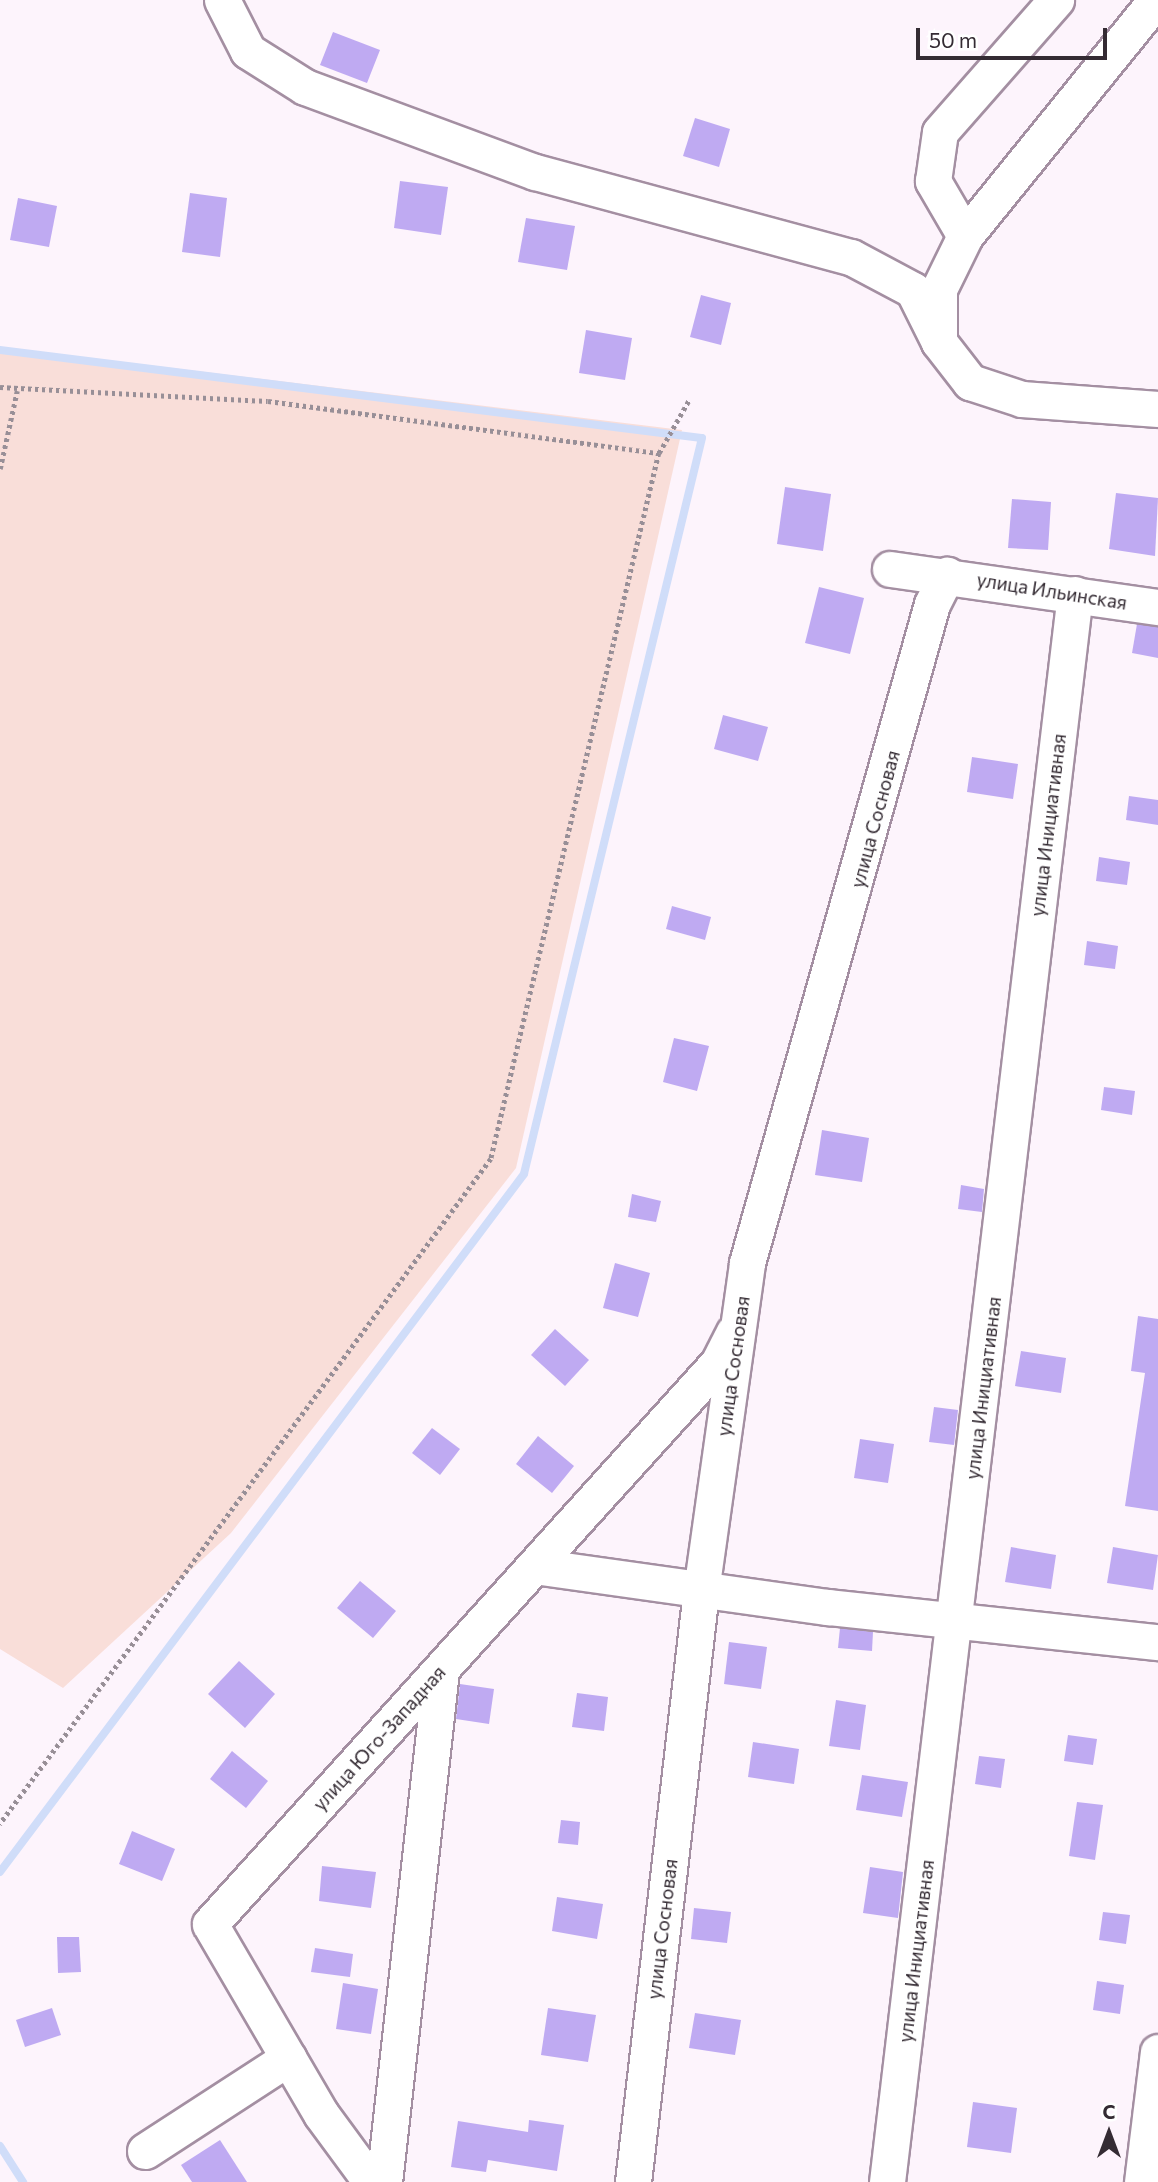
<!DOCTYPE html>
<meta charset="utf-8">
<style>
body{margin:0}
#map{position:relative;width:1158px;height:2182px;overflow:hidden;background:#fdf4fc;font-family:Commissioner,sans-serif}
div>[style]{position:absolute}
.green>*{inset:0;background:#f9ded9}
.stream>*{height:8px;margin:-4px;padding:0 4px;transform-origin:4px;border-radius:4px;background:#d0ddf9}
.building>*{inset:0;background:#bfaaf2}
.path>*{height:4.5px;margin-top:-2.25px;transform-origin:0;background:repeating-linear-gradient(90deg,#988f97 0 3.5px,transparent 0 7px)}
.roads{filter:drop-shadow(2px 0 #a48fa2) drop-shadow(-2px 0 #a48fa2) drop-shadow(0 2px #a48fa2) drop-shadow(0 -2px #a48fa2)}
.minor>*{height:35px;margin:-17.5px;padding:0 17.5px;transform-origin:17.5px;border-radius:17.5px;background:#fff}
span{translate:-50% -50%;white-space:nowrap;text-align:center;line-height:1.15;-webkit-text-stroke:6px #fff;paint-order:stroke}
.street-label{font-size:19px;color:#342b33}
.north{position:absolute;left:1074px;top:2098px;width:70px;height:70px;-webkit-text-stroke:5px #fff;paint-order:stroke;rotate:0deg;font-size:19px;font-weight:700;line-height:28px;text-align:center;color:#342b33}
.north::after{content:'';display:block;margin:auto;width:24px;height:32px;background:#342b33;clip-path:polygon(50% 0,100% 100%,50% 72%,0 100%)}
.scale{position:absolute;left:916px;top:28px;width:191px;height:32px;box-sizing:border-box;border:4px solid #342b33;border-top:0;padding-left:9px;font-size:21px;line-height:24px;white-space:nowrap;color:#342b33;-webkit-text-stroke:5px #fff;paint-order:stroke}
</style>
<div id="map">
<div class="green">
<i style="clip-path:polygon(0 347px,682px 430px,516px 1168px,231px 1533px,63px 1688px,0 1649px)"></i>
</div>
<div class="stream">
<i style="left:0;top:350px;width:707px;rotate:7.15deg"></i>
<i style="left:702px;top:438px;width:757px;rotate:103.6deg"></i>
<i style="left:524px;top:1174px;width:873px;rotate:126.9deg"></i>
<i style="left:0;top:2146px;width:43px;rotate:57.4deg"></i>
</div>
<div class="building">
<i style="clip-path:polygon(333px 32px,380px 50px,367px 83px,320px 65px)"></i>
<i style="clip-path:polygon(695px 118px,730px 129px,719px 167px,683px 156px)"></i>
<i style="clip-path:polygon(400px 181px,448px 187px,441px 235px,394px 228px)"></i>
<i style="clip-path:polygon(190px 193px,227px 198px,220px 257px,182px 252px)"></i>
<i style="clip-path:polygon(18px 198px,57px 206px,49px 247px,10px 240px)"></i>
<i style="clip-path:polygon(526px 218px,575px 226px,567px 270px,518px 262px)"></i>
<i style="clip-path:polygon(701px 295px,731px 303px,721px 345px,690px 337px)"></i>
<i style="clip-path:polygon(586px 330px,632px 338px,625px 380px,579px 373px)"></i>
<i style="clip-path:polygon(785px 487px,831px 494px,823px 551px,777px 544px)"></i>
<i style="clip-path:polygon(1116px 493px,1158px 498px,1155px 556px,1109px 549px)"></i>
<i style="clip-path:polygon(1012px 499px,1051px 502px,1048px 550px,1008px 548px)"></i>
<i style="clip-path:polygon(819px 587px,864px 598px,850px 654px,805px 643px)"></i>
<i style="clip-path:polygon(1137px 624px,1158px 627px,1158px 658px,1132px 653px)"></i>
<i style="clip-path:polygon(723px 715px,768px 727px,758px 761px,714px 749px)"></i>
<i style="clip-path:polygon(972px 757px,1018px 764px,1013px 799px,967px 792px)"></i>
<i style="clip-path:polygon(1129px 796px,1158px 800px,1158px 825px,1126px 820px)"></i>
<i style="clip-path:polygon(1099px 857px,1130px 862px,1127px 885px,1096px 881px)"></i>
<i style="clip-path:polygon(672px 906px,711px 917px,705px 940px,666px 929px)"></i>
<i style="clip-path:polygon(1087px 941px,1118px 946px,1115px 969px,1084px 965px)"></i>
<i style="clip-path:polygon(674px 1038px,709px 1046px,697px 1091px,663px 1082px)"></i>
<i style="clip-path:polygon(1104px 1087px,1135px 1091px,1132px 1115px,1101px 1110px)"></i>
<i style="clip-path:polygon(822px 1130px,869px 1138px,862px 1182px,815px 1175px)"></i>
<i style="clip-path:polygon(961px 1185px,984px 1189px,982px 1212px,958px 1209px)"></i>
<i style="clip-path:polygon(632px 1194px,661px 1201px,656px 1222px,628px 1217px)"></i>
<i style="clip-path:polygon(615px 1263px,650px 1273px,638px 1317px,603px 1308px)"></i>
<i style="clip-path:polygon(1138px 1316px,1158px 1319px,1158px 1511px,1125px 1506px,1145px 1373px,1131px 1371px)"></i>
<i style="clip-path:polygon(555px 1329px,589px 1360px,565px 1386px,531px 1355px)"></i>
<i style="clip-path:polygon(1021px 1351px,1066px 1358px,1061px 1393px,1015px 1386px)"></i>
<i style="clip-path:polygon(934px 1407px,958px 1410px,954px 1445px,929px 1442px)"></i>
<i style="clip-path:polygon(432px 1428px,460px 1449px,440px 1475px,412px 1453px)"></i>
<i style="clip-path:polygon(538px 1436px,574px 1466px,552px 1493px,516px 1464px)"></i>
<i style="clip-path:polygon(860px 1439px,894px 1444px,888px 1483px,854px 1478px)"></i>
<i style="clip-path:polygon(1011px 1547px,1056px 1555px,1051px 1589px,1005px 1582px)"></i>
<i style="clip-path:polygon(1113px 1547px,1158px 1555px,1153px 1590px,1107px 1583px)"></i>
<i style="clip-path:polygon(360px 1581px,396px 1611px,373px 1638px,337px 1608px)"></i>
<i style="clip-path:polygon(840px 1628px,873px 1632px,872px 1651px,838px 1648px)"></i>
<i style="clip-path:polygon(729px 1642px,767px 1647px,761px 1689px,724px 1684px)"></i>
<i style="clip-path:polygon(239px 1661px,275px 1694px,245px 1728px,208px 1694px)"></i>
<i style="clip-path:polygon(460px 1684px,494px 1689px,489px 1724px,456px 1719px)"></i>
<i style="clip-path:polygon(577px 1693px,608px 1697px,604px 1731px,572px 1727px)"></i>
<i style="clip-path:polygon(836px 1700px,866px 1705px,860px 1750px,829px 1746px)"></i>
<i style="clip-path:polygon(1068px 1735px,1097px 1739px,1093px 1765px,1064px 1761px)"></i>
<i style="clip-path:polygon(753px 1742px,799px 1749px,794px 1784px,748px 1777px)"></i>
<i style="clip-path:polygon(232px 1751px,268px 1781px,246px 1808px,210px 1779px)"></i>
<i style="clip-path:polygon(979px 1756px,1005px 1759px,1001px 1788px,975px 1784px)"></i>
<i style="clip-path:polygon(862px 1775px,908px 1782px,902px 1817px,856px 1810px)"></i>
<i style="clip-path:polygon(1077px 1802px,1103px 1805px,1095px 1860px,1069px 1856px)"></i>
<i style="clip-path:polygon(561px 1820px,580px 1822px,578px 1845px,558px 1843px)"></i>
<i style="clip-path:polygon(132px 1831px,175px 1849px,162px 1881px,119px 1864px)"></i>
<i style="clip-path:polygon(322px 1866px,376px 1872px,371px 1908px,319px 1901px)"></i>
<i style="clip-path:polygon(870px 1867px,903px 1872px,898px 1918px,863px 1913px)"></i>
<i style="clip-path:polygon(557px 1897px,603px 1904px,597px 1939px,552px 1931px)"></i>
<i style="clip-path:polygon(694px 1908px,731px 1912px,727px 1943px,691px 1939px)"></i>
<i style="clip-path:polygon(1103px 1912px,1130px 1915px,1126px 1944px,1099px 1940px)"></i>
<i style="clip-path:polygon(57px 1937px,79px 1937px,81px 1972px,58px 1973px)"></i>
<i style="clip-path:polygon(315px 1948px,353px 1954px,350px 1977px,311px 1972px)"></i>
<i style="clip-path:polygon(1097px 1981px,1124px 1985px,1120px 2014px,1093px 2010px)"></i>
<i style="clip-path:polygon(343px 1983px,378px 1989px,371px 2034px,336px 2029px)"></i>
<i style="clip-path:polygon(52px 2008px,61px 2035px,25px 2047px,16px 2020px)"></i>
<i style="clip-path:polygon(548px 2008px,596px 2015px,588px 2062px,541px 2055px)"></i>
<i style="clip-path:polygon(695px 2013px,741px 2020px,735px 2055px,689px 2048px)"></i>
<i style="clip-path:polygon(973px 2102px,1017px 2108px,1011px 2153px,967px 2147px)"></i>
<i style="clip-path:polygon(529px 2120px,564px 2125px,557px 2171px,488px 2160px,486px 2172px,451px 2167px,458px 2121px,528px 2132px)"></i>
<i style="clip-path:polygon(220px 2140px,247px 2182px,192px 2182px,181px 2165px)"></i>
</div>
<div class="path">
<i style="left:0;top:387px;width:268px;rotate:3deg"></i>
<i style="left:268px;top:401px;width:394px;rotate:7.6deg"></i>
<i style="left:659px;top:453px;width:726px;rotate:103.39deg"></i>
<i style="left:491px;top:1159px;width:827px;rotate:126.44deg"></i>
<i style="left:659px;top:453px;width:61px;rotate:-60.5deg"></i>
<i style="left:0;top:469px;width:80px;rotate:-77.7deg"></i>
</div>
<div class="roads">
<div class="minor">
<i style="left:222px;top:0;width:57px;rotate:63deg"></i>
<i style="left:248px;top:51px;width:67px;rotate:32.3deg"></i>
<i style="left:305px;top:87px;width:245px;rotate:20.3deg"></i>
<i style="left:535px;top:172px;width:327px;rotate:15.1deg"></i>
<i style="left:851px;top:257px;width:70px;rotate:28deg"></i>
<i style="left:913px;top:290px;width:58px;rotate:63.4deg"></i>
<i style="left:1156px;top:0;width:304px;rotate:129deg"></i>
<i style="left:965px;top:236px;width:59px;rotate:116.1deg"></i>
<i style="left:939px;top:289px;width:53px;rotate:90deg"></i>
<i style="left:939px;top:342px;width:51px;rotate:52.2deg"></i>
<i style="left:970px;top:382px;width:55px;rotate:18.1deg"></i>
<i style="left:1022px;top:399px;width:136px;rotate:4.2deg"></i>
<i style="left:965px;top:236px;width:64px;rotate:-120.2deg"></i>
<i style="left:933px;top:181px;width:49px;rotate:-81.9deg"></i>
<i style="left:940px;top:132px;width:176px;rotate:-48.7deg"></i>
<i style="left:890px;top:569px;width:271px;rotate:8.1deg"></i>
<i style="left:535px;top:1566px;width:296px;rotate:8deg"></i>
<i style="left:828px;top:1607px;width:332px;rotate:6.1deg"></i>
<i style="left:145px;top:2151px;width:171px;rotate:-33deg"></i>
<i style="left:371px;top:2182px;width:84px;rotate:-126.3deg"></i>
<i style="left:321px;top:2114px;width:220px;rotate:-120.3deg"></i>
<i style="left:210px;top:1924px;width:757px;rotate:-47.84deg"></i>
<i style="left:718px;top:1363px;width:34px;rotate:-63deg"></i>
<i style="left:384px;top:2182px;width:515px;rotate:-83.65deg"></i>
<i style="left:633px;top:2182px;width:595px;rotate:-83.44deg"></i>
<i style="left:701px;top:1591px;width:331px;rotate:-82deg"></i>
<i style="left:747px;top:1263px;width:684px;rotate:-74.32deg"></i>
<i style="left:932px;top:604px;width:33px;rotate:-63deg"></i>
<i style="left:887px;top:2182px;width:1599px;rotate:-83.25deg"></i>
<i style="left:1142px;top:2182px;width:131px;rotate:-83deg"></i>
</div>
</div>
<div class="street-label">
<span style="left:1052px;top:591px;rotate:9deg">улица Ильинская</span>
<span style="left:875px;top:819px;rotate:-75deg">улица Сосновая</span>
<span style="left:1048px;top:825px;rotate:-83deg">улица Инициативная</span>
<span style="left:733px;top:1366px;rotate:-82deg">улица Сосновая</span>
<span style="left:983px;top:1388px;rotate:-83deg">улица Инициативная</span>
<span style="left:379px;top:1738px;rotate:-48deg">улица Юго-Западная</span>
<span style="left:662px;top:1929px;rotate:-83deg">улица Сосновая</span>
<span style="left:916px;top:1951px;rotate:-83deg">улица Инициативная</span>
</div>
<div class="north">С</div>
<div class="scale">50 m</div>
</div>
